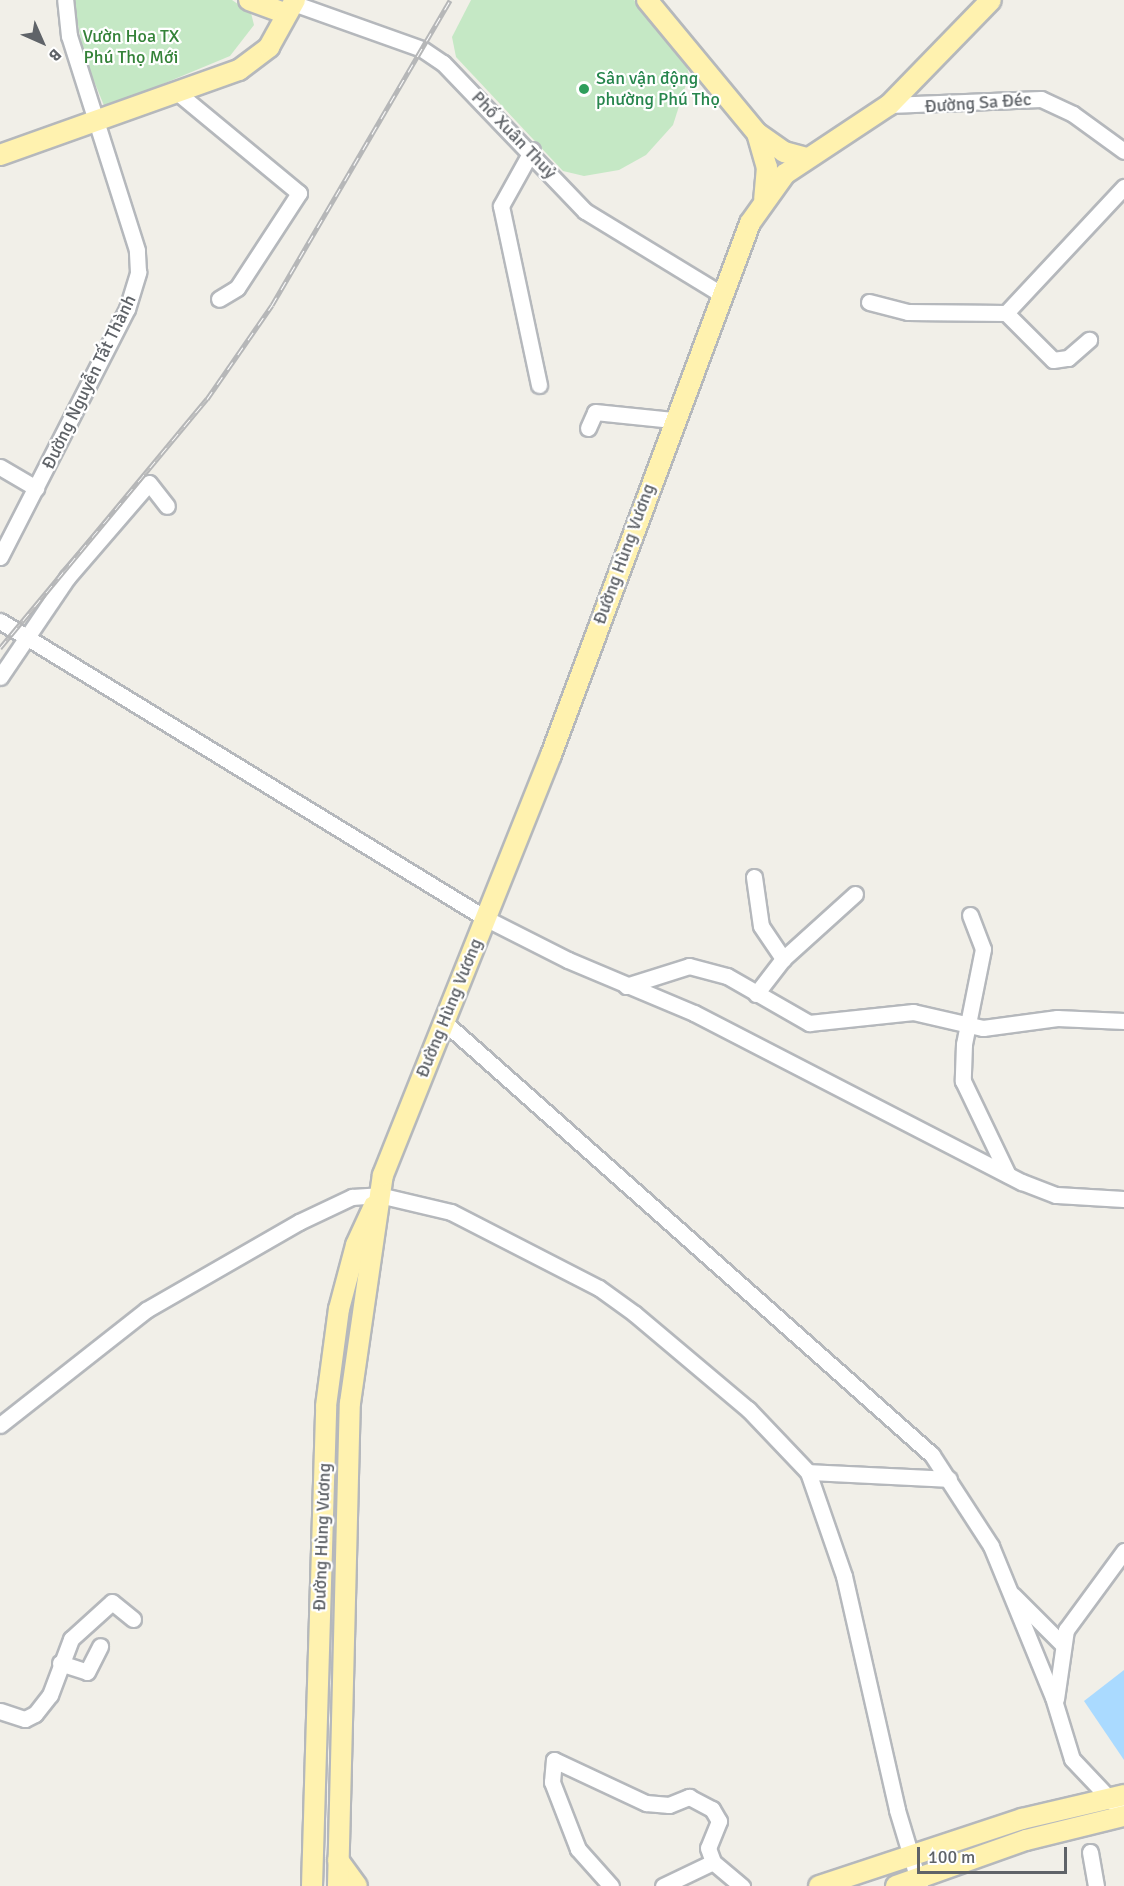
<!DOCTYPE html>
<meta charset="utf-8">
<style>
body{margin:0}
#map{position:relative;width:1124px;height:1886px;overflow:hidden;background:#f1efe8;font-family:Signika,sans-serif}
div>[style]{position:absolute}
.green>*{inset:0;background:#c5e8c5}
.water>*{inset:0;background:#aadaff}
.roads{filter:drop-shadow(2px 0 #b5b8bc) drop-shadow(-2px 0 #b5b8bc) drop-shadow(0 2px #b5b8bc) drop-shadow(0 -2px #b5b8bc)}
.minor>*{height:15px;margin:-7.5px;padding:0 7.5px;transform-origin:7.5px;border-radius:7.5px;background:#fff}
.major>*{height:20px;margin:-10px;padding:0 10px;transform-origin:10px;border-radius:10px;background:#fff2af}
.rail>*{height:5px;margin-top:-2.5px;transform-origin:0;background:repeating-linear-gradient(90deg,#fff 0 9px,#b6b7b8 0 18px);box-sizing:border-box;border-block:2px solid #b6b7b8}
.dots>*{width:16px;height:16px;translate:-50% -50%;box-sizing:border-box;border:3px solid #fff;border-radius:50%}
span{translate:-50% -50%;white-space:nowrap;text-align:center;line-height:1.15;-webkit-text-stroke:4.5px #fff;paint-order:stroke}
.park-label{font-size:18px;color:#348238}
.leisure-label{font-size:18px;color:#27864d}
.left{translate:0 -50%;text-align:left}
.street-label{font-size:18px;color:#5f6368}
.north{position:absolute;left:12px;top:12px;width:60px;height:60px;-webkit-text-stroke:4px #fff;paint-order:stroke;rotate:135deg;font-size:16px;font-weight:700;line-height:24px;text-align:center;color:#5f6368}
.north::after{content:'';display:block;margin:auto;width:21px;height:27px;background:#5f6368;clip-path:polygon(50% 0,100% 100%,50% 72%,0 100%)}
.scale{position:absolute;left:917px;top:1847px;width:150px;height:27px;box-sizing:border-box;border:3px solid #5f6368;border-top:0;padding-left:8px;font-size:18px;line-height:21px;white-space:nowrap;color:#5f6368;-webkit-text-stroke:4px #fff;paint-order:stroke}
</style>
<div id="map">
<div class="green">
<i style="clip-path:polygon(73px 0,232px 0,251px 13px,254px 25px,230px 56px,105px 108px,85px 59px)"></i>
<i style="clip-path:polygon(471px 0,634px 0,684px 54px,689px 75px,673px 125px,646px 155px,619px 170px,584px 176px,563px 171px,456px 57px,452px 37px)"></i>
</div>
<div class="water">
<i style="clip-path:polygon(1124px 1670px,1124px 1760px,1084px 1701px)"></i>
</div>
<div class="roads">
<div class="minor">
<i style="left:293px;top:3px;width:137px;rotate:19.6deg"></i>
<i style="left:422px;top:49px;width:25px;rotate:34deg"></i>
<i style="left:443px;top:63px;width:205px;rotate:46.2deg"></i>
<i style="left:585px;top:211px;width:159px;rotate:31.4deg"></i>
<i style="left:178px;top:93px;width:157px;rotate:39.6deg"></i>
<i style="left:299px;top:193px;width:113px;rotate:123.1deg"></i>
<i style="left:237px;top:288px;width:21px;rotate:149deg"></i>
<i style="left:889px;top:105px;width:152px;rotate:-2.3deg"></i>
<i style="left:1041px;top:99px;width:35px;rotate:25deg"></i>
<i style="left:1073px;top:114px;width:63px;rotate:36deg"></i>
<i style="left:532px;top:150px;width:64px;rotate:119deg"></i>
<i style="left:501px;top:206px;width:183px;rotate:78deg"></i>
<i style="left:869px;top:302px;width:40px;rotate:14.4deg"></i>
<i style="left:908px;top:312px;width:98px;rotate:0.6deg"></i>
<i style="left:1006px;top:313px;width:173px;rotate:-46.9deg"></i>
<i style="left:1006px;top:313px;width:66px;rotate:45deg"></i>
<i style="left:1053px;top:360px;width:15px;rotate:-8deg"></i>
<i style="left:1068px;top:358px;width:28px;rotate:-41deg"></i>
<i style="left:588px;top:428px;width:17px;rotate:-66deg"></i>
<i style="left:595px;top:412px;width:78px;rotate:5.9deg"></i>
<i style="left:0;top:467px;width:42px;rotate:30.3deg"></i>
<i style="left:0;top:557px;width:279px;rotate:-62.9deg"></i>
<i style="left:127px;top:309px;width:39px;rotate:-73deg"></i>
<i style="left:138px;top:272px;width:22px;rotate:-93deg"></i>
<i style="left:137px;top:250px;width:225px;rotate:-107.6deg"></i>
<i style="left:69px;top:36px;width:36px;rotate:-96deg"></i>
<i style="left:0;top:621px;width:569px;rotate:31.48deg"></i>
<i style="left:485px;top:918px;width:93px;rotate:26.8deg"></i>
<i style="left:568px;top:960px;width:137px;rotate:22.8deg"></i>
<i style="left:694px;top:1013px;width:369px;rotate:27.3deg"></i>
<i style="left:1022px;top:1182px;width:36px;rotate:21deg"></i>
<i style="left:1056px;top:1195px;width:68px;rotate:3.4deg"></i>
<i style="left:0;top:677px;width:120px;rotate:-55.9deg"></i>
<i style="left:67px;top:578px;width:125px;rotate:-49.2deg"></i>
<i style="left:149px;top:483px;width:29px;rotate:52deg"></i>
<i style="left:754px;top:877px;width:49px;rotate:81.9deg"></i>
<i style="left:761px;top:926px;width:40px;rotate:56deg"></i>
<i style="left:970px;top:915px;width:36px;rotate:69deg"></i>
<i style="left:983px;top:949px;width:97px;rotate:101.3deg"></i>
<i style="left:964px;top:1044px;width:37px;rotate:92deg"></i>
<i style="left:963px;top:1081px;width:104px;rotate:64.4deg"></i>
<i style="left:626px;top:986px;width:66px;rotate:-17.6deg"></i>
<i style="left:689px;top:966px;width:39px;rotate:15deg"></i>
<i style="left:727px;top:976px;width:95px;rotate:29.8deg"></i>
<i style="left:809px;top:1023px;width:105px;rotate:-6deg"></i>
<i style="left:913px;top:1012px;width:72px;rotate:12.9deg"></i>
<i style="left:983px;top:1028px;width:75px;rotate:-7.7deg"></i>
<i style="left:1057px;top:1018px;width:67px;rotate:2.6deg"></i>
<i style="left:756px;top:994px;width:44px;rotate:-52.4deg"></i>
<i style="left:783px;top:959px;width:97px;rotate:-42.1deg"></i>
<i style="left:443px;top:1021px;width:654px;rotate:41.59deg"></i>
<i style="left:932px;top:1455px;width:108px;rotate:57deg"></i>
<i style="left:991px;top:1546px;width:163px;rotate:67.7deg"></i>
<i style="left:1053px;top:1697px;width:65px;rotate:73deg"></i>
<i style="left:1072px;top:1759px;width:76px;rotate:46.6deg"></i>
<i style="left:0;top:1425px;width:186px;rotate:-38.2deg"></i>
<i style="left:146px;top:1310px;width:177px;rotate:-29.9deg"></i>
<i style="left:299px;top:1222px;width:59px;rotate:-25.3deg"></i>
<i style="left:352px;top:1197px;width:27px;rotate:-4deg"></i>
<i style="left:379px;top:1195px;width:74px;rotate:13.3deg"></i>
<i style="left:451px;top:1212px;width:166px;rotate:27.2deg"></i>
<i style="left:599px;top:1288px;width:44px;rotate:35.8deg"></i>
<i style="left:635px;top:1314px;width:148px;rotate:40.1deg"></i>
<i style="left:748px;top:1409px;width:87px;rotate:46.4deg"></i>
<i style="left:808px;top:1472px;width:110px;rotate:70.9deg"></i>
<i style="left:844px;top:1576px;width:240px;rotate:77.2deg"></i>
<i style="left:897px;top:1810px;width:79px;rotate:73.2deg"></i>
<i style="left:808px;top:1472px;width:141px;rotate:2.8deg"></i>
<i style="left:1013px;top:1595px;width:69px;rotate:45deg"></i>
<i style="left:60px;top:1663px;width:28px;rotate:18deg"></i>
<i style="left:87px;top:1672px;width:29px;rotate:-63deg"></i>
<i style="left:1056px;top:1699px;width:70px;rotate:-81.8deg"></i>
<i style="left:1066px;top:1630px;width:98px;rotate:-53.7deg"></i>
<i style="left:0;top:1711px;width:26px;rotate:18deg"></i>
<i style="left:25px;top:1719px;width:11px;rotate:-27deg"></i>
<i style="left:35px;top:1714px;width:24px;rotate:-52deg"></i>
<i style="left:50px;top:1695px;width:60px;rotate:-69.4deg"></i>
<i style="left:71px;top:1639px;width:55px;rotate:-42.1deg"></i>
<i style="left:112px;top:1602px;width:27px;rotate:39deg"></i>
<i style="left:1090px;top:1852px;width:35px;rotate:80deg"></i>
<i style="left:611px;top:1886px;width:50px;rotate:-131.7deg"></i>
<i style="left:578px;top:1849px;width:72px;rotate:-111.2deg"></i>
<i style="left:552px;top:1782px;width:22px;rotate:-85deg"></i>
<i style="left:554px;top:1760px;width:102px;rotate:25.1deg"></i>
<i style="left:646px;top:1803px;width:23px;rotate:5deg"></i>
<i style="left:669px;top:1805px;width:22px;rotate:-22deg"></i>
<i style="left:689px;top:1797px;width:26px;rotate:28deg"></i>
<i style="left:712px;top:1809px;width:14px;rotate:60deg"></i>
<i style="left:719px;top:1821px;width:29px;rotate:112deg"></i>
<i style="left:708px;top:1848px;width:15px;rotate:70deg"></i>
<i style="left:663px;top:1886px;width:55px;rotate:-25.6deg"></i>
<i style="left:713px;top:1862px;width:38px;rotate:40deg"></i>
</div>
<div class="major">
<i style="left:249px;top:0;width:40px;rotate:20.2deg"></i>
<i style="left:647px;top:0;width:173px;rotate:50.4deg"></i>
<i style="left:757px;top:133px;width:35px;rotate:74deg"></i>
<i style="left:767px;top:167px;width:32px;rotate:95deg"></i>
<i style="left:757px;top:133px;width:33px;rotate:35deg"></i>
<i style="left:784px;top:152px;width:24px;rotate:15deg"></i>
<i style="left:0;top:155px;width:254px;rotate:-19.6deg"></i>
<i style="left:239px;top:70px;width:38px;rotate:-37deg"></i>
<i style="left:269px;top:47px;width:54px;rotate:-61deg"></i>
<i style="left:338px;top:1860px;width:32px;rotate:54deg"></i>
<i style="left:312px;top:1886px;width:480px;rotate:-88.3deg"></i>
<i style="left:326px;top:1406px;width:98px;rotate:-82.4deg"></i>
<i style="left:339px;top:1309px;width:66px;rotate:-75.1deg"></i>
<i style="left:356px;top:1245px;width:43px;rotate:-65.2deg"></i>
<i style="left:338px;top:1886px;width:483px;rotate:-88.6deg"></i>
<i style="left:350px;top:1403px;width:230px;rotate:-81.8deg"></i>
<i style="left:383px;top:1175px;width:452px;rotate:-68.2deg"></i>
<i style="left:551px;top:755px;width:568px;rotate:-69.49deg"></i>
<i style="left:750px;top:223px;width:60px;rotate:-54.5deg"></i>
<i style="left:785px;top:174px;width:125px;rotate:-33.6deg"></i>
<i style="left:889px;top:105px;width:146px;rotate:-45.8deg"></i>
<i style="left:819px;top:1886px;width:214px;rotate:-18.3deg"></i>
<i style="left:1022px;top:1819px;width:105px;rotate:-13.2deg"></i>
<i style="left:896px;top:1886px;width:138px;rotate:-19.5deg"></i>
<i style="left:1026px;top:1840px;width:101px;rotate:-13.8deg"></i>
</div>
</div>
<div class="rail">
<i style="left:0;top:648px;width:324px;rotate:-50.3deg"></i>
<i style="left:207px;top:399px;width:114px;rotate:-55.3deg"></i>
<i style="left:272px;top:305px;width:353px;rotate:-59.7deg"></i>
</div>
<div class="dots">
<i style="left:584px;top:89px;background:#2e9e5b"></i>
</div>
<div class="park-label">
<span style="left:131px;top:47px">Vườn Hoa TX<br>Phú Thọ Mới</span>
</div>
<div class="leisure-label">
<span class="left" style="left:596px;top:89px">Sân vận động<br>phường Phú Thọ</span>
</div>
<div class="street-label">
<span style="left:978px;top:103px;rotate:-4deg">Đường Sa Đéc</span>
<span style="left:514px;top:135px;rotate:46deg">Phố Xuân Thuỷ</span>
<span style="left:89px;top:382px;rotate:-64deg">Đường Nguyễn Tất Thành</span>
<span style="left:624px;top:554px;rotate:-70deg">Đường Hùng Vương</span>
<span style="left:449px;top:1008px;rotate:-68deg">Đường Hùng Vương</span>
<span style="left:322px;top:1537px;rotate:-88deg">Đường Hùng Vương</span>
</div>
<div class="north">B</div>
<div class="scale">100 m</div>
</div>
